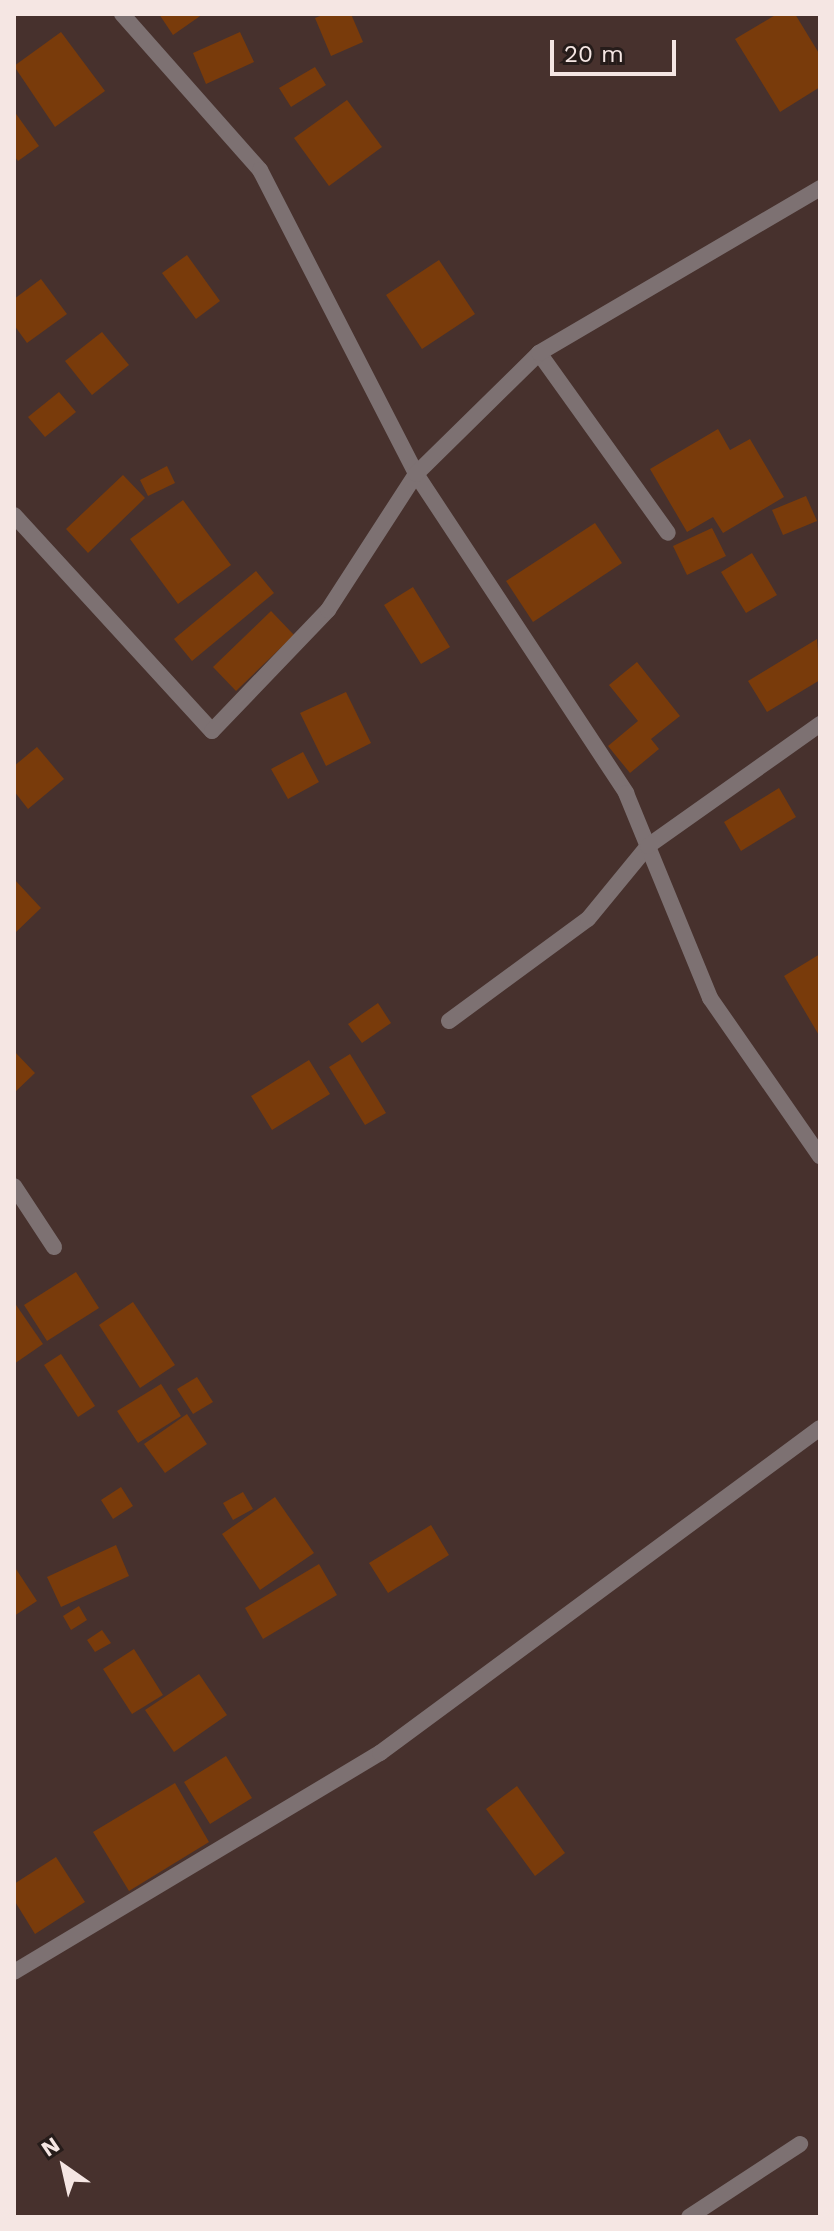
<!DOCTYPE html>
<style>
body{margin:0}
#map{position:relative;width:834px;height:2231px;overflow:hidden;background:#47312d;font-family:"Work Sans",sans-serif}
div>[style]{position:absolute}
.building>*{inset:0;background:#793b0b}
.service>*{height:16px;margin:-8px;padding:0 8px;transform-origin:8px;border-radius:8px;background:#7d7172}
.minor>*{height:16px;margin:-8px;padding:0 8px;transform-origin:8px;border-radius:8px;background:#7d7172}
span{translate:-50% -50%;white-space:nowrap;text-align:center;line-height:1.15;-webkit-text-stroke:7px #261c1a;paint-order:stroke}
.frame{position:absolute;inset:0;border:16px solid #f5e6e3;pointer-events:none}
.north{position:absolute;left:24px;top:2127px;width:80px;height:80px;-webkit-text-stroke:6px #261c1a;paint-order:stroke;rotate:326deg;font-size:22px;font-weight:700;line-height:32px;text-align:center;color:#f5e6e3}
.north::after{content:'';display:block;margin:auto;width:28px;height:36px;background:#f5e6e3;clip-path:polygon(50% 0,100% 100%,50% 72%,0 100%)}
.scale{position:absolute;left:550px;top:40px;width:126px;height:36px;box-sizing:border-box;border:4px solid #f5e6e3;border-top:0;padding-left:10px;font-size:24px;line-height:28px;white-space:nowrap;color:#f5e6e3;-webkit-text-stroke:6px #261c1a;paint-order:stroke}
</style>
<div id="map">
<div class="building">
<i style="clip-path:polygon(159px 14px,203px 14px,173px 35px)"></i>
<i style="clip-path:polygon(325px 14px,351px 14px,363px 42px,331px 56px,315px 18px)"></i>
<i style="clip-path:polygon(777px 14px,795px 14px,820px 55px,820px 87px,780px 112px,735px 39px)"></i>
<i style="clip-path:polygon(61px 32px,105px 91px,55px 127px,14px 66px)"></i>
<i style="clip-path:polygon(240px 32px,254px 62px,206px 84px,193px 53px)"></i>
<i style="clip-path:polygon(315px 67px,326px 85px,291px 107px,279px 88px)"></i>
<i style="clip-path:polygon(347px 100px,382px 147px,329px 186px,294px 138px)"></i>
<i style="clip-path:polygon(14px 111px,39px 146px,18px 161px,14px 156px)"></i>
<i style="clip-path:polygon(187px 255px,220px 301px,196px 319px,162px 273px)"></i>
<i style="clip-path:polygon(439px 260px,475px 314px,422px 349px,386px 295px)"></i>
<i style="clip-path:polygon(41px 279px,67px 314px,27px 343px,14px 325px,14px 299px)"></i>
<i style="clip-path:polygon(102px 332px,129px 365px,92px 395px,65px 361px)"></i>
<i style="clip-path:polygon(59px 392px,76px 412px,45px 437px,28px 417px)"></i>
<i style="clip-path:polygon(718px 429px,730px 450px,750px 439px,784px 497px,723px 533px,713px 517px,687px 532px,650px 469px)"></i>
<i style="clip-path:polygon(167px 466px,175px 483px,148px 496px,140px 480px)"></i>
<i style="clip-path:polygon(123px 475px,145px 498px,88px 553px,66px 529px)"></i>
<i style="clip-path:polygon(806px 496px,817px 521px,783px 535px,772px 510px)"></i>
<i style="clip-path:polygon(183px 500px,231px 565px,178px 604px,130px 539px)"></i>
<i style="clip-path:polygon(595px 523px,622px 563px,533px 622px,506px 581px)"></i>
<i style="clip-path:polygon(712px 528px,726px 556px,687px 575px,673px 546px)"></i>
<i style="clip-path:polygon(752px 553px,777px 595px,746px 613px,721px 572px)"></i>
<i style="clip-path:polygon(256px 571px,274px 593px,192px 661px,174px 639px)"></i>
<i style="clip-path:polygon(413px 587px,450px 647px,421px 664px,384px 605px)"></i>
<i style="clip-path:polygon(271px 611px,294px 635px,236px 691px,213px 667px)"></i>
<i style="clip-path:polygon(817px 639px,820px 680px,767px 712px,748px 681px)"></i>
<i style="clip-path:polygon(637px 662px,680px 716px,651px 739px,659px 749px,630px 773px,608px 746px,638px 721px,609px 685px)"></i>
<i style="clip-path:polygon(346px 692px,371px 743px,326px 766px,300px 713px)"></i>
<i style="clip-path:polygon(37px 747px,64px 779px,28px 809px,14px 791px,14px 766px)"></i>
<i style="clip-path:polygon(303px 752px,319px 782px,288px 799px,271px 769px)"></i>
<i style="clip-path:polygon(779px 788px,796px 817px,741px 851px,724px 822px)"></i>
<i style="clip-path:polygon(14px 879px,41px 908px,14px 934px)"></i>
<i style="clip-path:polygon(820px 954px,820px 1037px,784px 976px)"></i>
<i style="clip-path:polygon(378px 1003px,391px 1023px,362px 1043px,348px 1024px)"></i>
<i style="clip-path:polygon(14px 1051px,35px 1073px,14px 1093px)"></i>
<i style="clip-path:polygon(350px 1054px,386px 1113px,365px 1125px,329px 1067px)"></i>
<i style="clip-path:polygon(309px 1060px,330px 1094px,272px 1130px,251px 1096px)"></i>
<i style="clip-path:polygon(76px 1272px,99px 1308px,47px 1341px,24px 1305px)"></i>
<i style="clip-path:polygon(14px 1302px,43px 1344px,14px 1364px)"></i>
<i style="clip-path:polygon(133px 1302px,175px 1365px,140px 1388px,99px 1325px)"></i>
<i style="clip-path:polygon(61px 1354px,95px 1406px,78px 1417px,44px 1365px)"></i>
<i style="clip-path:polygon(197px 1377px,213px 1402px,193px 1414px,177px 1389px)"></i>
<i style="clip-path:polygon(161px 1384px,181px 1416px,138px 1443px,117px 1411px)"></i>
<i style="clip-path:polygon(187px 1414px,207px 1444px,165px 1473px,144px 1444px)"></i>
<i style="clip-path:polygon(121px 1487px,133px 1506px,113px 1519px,101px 1500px)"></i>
<i style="clip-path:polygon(243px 1492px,253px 1509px,233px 1520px,223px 1503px)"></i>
<i style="clip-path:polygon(275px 1497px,314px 1553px,260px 1590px,222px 1534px)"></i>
<i style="clip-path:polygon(431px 1525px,449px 1555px,388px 1593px,369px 1563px)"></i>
<i style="clip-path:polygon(116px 1545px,129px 1576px,61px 1607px,47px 1577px)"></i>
<i style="clip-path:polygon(319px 1564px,337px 1595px,263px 1639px,245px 1608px)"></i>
<i style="clip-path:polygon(14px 1566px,37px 1601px,14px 1616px)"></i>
<i style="clip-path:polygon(79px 1606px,87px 1620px,71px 1630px,63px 1616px)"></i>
<i style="clip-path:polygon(102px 1630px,111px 1643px,95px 1652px,87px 1640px)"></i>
<i style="clip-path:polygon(134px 1649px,163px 1695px,132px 1714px,103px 1669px)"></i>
<i style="clip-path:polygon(199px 1674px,227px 1715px,174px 1752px,145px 1710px)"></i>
<i style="clip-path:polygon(226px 1756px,252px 1798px,210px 1824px,184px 1782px)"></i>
<i style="clip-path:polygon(175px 1783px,209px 1842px,129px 1891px,93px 1832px)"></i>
<i style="clip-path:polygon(517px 1786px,565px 1853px,535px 1876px,486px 1809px)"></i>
<i style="clip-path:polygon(56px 1857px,85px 1902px,35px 1934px,14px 1900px,14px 1884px)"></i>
</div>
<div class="service">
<i style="left:449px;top:1021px;width:172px;rotate:-36.3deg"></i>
<i style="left:588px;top:919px;width:94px;rotate:-50.6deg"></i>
<i style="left:14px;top:1186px;width:73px;rotate:56.7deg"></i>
</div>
<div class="minor">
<i style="left:122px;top:14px;width:208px;rotate:48.5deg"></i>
<i style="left:260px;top:170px;width:342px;rotate:62.8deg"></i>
<i style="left:416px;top:474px;width:382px;rotate:56.6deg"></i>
<i style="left:626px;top:793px;width:222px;rotate:67.7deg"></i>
<i style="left:710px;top:998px;width:193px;rotate:55.2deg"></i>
<i style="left:539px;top:353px;width:221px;rotate:54.4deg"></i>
<i style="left:14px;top:515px;width:293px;rotate:47.5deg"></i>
<i style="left:212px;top:731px;width:168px;rotate:-46.2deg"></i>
<i style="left:328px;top:610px;width:162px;rotate:-57.1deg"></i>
<i style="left:416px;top:474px;width:173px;rotate:-44.5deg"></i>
<i style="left:539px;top:353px;width:326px;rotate:-30.4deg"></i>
<i style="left:648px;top:846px;width:211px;rotate:-35.3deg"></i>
<i style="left:14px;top:1972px;width:427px;rotate:-30.9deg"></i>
<i style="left:380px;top:1753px;width:547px;rotate:-36.45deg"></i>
<i style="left:689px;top:2217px;width:133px;rotate:-33.3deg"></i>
</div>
<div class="frame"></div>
<div class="north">N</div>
<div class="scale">20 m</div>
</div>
